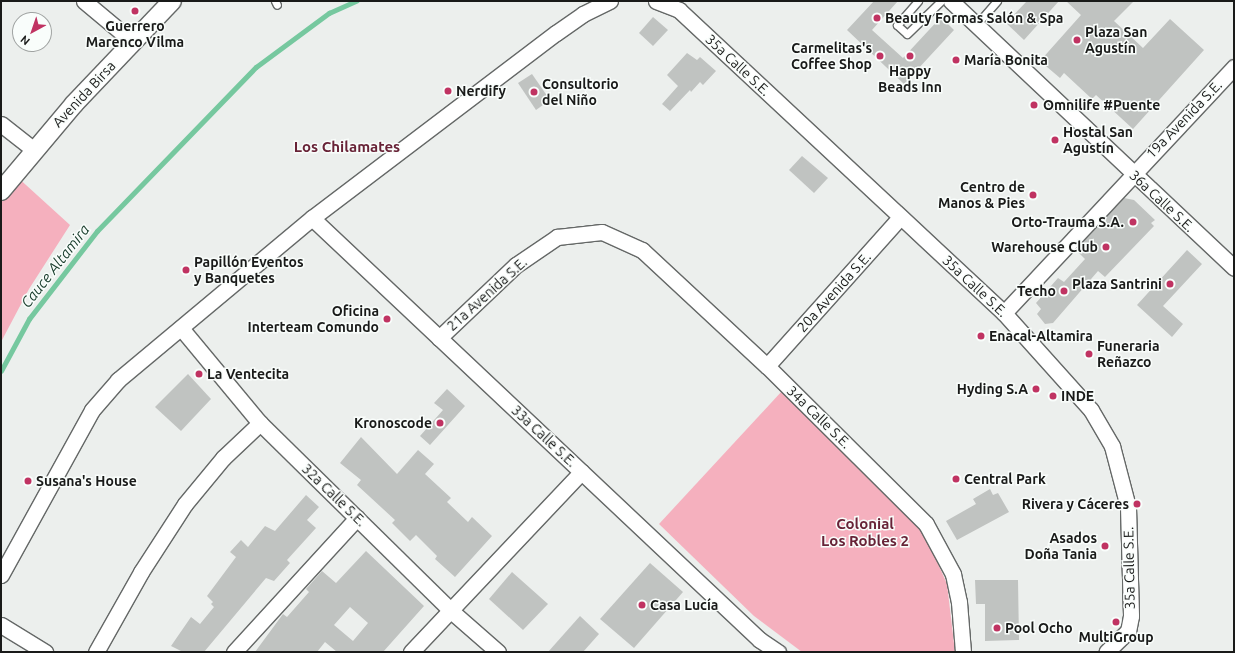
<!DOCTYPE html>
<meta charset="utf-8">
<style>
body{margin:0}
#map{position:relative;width:1235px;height:653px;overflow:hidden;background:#ecefed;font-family:Ubuntu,sans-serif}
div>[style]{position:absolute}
.green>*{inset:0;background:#f5b0be}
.stream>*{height:4.5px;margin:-2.25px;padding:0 2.25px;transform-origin:2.25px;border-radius:2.25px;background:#76c89f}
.building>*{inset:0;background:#c0c3c1}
.roads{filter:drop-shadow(1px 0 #656867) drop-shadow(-1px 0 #656867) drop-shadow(0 1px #656867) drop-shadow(0 -1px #656867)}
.service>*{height:7px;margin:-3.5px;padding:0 3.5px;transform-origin:3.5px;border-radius:3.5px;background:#fff}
.minor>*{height:15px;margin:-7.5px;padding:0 7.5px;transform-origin:7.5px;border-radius:7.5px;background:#fff}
.tertiary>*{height:18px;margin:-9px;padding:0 9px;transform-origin:9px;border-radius:9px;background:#fff}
.dots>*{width:11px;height:11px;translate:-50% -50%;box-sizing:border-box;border:2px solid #f9fdfb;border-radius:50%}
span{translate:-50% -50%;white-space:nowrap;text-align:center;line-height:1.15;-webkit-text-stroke:3px #f9fdfb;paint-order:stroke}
.poi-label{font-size:14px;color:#191a19;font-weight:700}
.left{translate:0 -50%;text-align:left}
.right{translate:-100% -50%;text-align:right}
.street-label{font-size:14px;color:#191a19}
.neighbourhood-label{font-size:15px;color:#682337;font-weight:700}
.water-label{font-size:15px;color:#173b2a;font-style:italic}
.frame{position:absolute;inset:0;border:2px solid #191a19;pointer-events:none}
.north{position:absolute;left:12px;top:12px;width:40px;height:40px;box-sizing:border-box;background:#f9fdfb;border:1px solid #9fa2a1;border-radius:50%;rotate:220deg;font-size:11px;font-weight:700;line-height:16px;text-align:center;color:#191a19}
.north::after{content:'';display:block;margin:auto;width:14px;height:18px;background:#c03362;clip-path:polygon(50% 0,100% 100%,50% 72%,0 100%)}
</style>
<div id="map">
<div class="green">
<i style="clip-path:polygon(15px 175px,70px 225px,29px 289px,1px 342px,1px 202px)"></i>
<i style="clip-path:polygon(782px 391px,914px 521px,927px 539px,947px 584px,955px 652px,802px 652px,754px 616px,659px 524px)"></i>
</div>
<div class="stream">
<i style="left:1px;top:371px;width:59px;rotate:-61.7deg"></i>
<i style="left:29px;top:319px;width:111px;rotate:-52.3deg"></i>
<i style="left:97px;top:231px;width:228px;rotate:-45.9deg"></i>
<i style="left:256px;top:67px;width:91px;rotate:-36.5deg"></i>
<i style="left:329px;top:13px;width:30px;rotate:-24deg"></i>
</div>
<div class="building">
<i style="clip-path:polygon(874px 1px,898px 1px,872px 30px,903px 58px,941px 17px,954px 30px,904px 84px,847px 30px)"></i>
<i style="clip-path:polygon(1027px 1px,1059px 1px,1024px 40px,1006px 23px)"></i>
<i style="clip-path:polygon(1066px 1px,1134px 1px,1114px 21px,1143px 48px,1170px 19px,1204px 50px,1133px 129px,1096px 95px,1092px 99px,1064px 73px,1060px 78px,1040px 61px,1081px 15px)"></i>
<i style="clip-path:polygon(653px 17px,668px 30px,653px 46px,639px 33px)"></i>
<i style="clip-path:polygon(687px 53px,697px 60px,700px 57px,716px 71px,703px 85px,700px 82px,691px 92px,690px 90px,670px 111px,662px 104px,678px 86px,667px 75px)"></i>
<i style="clip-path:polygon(532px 74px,550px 100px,536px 110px,518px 83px)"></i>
<i style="clip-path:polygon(802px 156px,828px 178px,814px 193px,789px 170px)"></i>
<i style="clip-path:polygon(1124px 198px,1134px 200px,1155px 220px,1151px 223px,1154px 226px,1105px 277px,1098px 271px,1053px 323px,1045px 324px,1037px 314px,1041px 309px,1036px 303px,1058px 278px,1064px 282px,1085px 259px,1076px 250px)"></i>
<i style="clip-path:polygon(1187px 250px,1202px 264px,1163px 306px,1183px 324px,1172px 337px,1137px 305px)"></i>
<i style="clip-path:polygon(188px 374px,211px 399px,181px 431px,155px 407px)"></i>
<i style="clip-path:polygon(447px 389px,465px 406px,430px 445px,420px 436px,443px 410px,434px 403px)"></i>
<i style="clip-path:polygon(361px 437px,397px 474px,418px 450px,434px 464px,425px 474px,451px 498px,447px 502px,468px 522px,472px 517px,492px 536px,455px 577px,435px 559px,437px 556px,416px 535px,410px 541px,392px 523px,395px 520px,357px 485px,361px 480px,340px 463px)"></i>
<i style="clip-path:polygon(990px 489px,993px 495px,998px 493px,1009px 512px,957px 540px,946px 521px,976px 504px,973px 499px)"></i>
<i style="clip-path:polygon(306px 495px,319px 507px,307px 520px,316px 528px,287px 560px,290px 563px,274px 581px,266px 578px,204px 652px,183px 652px,171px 646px,191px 617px,200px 624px,214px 607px,211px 604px,213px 602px,207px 596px,236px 557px,230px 552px,241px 540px,248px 547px,265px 526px,275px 531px)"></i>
<i style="clip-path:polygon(evenodd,366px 551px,424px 606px,383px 652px,337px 652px,325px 642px,317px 652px,255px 652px,283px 614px,287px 617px,309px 592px,306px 589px,322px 571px,336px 583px,366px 551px,350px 607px,368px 623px,353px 641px,334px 625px,350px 607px)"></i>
<i style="clip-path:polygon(650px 563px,683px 592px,634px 648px,600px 619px)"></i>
<i style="clip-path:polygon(512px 572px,548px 604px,523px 630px,489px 599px)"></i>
<i style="clip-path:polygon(975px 580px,1018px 580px,1019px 640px,985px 641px,985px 604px,976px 604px)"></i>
<i style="clip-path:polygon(580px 616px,599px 634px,583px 652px,548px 652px)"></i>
</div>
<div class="roads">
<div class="service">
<i style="left:275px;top:1px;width:4px;rotate:63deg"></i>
<i style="left:918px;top:1px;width:32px;rotate:131deg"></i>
<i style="left:897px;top:25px;width:13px;rotate:42deg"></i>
<i style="left:907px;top:34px;width:47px;rotate:-44.1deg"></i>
<i style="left:976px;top:25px;width:32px;rotate:-49deg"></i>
</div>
<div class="minor">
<i style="left:84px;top:1px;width:64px;rotate:39.9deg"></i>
<i style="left:656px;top:1px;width:25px;rotate:21deg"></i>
<i style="left:679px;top:10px;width:444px;rotate:43deg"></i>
<i style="left:1004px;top:313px;width:130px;rotate:48.1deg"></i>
<i style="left:1091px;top:410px;width:42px;rotate:59.7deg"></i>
<i style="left:1112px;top:446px;width:63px;rotate:75.3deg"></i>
<i style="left:1128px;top:507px;width:109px;rotate:88.4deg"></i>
<i style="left:1131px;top:616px;width:15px;rotate:101deg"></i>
<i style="left:1128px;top:631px;width:30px;rotate:136deg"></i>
<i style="left:951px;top:1px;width:389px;rotate:43.3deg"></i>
<i style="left:1px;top:124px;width:42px;rotate:38.2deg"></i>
<i style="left:312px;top:218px;width:615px;rotate:43.29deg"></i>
<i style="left:760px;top:640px;width:22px;rotate:34deg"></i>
<i style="left:1004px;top:313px;width:337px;rotate:-46.9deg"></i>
<i style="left:181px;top:328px;width:124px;rotate:50.3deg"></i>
<i style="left:260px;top:423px;width:267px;rotate:44.5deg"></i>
<i style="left:450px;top:610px;width:64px;rotate:41.2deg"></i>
<i style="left:439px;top:338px;width:106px;rotate:-43.5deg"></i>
<i style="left:516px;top:265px;width:50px;rotate:-34.3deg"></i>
<i style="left:557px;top:237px;width:45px;rotate:-6.3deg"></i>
<i style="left:602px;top:232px;width:44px;rotate:24.2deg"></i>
<i style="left:642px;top:250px;width:171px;rotate:42.9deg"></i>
<i style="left:767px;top:366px;width:224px;rotate:44.8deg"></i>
<i style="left:926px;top:524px;width:57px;rotate:61.6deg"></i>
<i style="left:953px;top:574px;width:29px;rotate:78deg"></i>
<i style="left:959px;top:602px;width:50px;rotate:85.4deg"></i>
<i style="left:767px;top:366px;width:200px;rotate:-48.2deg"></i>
<i style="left:1px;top:575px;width:188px;rotate:-61.1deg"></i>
<i style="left:92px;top:410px;width:40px;rotate:-49deg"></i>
<i style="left:118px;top:380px;width:253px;rotate:-39.9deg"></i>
<i style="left:312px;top:218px;width:306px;rotate:-37.2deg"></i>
<i style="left:556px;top:33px;width:33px;rotate:-35deg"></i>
<i style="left:583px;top:14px;width:30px;rotate:-26deg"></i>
<i style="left:1px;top:625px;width:52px;rotate:31.5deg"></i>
<i style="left:96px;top:652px;width:92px;rotate:-60.6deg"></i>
<i style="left:141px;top:572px;width:81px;rotate:-57.1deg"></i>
<i style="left:185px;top:504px;width:60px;rotate:-50.4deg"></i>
<i style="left:223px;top:458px;width:51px;rotate:-43.4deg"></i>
<i style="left:234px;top:652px;width:182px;rotate:-47.5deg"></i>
<i style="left:411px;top:652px;width:248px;rotate:-46.6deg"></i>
</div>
<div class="tertiary">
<i style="left:1px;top:191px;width:114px;rotate:-50deg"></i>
<i style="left:74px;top:104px;width:142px;rotate:-46.4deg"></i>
</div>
</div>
<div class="dots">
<i style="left:135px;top:11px;background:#c03362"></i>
<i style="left:877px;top:18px;background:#c03362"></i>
<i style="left:1077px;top:40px;background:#c03362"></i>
<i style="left:880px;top:56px;background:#c03362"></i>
<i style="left:910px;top:56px;background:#c03362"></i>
<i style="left:956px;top:60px;background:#c03362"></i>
<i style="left:448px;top:91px;background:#c03362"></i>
<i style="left:534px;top:92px;background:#c03362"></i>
<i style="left:1034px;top:105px;background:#c03362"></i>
<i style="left:1055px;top:140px;background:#c03362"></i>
<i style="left:1033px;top:195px;background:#c03362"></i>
<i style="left:1133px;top:222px;background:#c03362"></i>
<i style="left:1106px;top:247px;background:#c03362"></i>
<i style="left:186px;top:270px;background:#c03362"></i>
<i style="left:1170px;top:284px;background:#c03362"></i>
<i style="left:1064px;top:291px;background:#c03362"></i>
<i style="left:387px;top:319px;background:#c03362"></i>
<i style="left:981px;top:336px;background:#c03362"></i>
<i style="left:1089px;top:354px;background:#c03362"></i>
<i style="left:199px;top:374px;background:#c03362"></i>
<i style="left:1036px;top:389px;background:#c03362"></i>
<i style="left:1053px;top:396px;background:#c03362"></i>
<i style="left:440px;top:423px;background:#c03362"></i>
<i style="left:956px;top:479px;background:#c03362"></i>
<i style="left:28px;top:481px;background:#c03362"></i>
<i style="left:1137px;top:504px;background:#c03362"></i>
<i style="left:1105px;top:546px;background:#c03362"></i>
<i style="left:642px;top:605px;background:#c03362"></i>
<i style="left:1116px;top:622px;background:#c03362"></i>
<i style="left:997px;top:628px;background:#c03362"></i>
</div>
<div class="poi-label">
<span class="left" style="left:885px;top:18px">Beauty Formas Salón &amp; Spa</span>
<span style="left:135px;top:34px">Guerrero<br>Marenco Vilma</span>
<span class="left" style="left:1085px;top:40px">Plaza San<br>Agustín</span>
<span class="right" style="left:872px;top:56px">Carmelitas's<br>Coffee Shop</span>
<span class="left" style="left:964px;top:60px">María Bonita</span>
<span style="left:910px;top:79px">Happy<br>Beads Inn</span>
<span class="left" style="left:542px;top:92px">Consultorio<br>del Niño</span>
<span class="left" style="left:456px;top:91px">Nerdify</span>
<span class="left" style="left:1043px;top:105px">Omnilife #Puente</span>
<span class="left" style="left:1063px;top:140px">Hostal San<br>Agustín</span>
<span class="right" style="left:1025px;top:195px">Centro de<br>Manos &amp; Pies</span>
<span class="right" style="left:1124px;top:222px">Orto-Trauma S.A.</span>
<span class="right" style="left:1098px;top:247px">Warehouse Club</span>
<span class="left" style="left:194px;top:270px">Papillón Eventos<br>y Banquetes</span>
<span class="right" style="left:1162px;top:284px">Plaza Santrini</span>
<span class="right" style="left:1056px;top:291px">Techo</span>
<span class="right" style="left:379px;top:319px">Oficina<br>Interteam Comundo</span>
<span class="left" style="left:989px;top:336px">Enacal-Altamira</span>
<span class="left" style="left:1097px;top:354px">Funeraria<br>Reñazco</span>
<span class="left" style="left:207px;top:374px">La Ventecita</span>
<span class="right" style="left:1028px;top:389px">Hyding S.A</span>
<span class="left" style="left:1061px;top:396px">INDE</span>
<span class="right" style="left:432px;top:423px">Kronoscode</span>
<span class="left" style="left:964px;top:479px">Central Park</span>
<span class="left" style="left:36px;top:481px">Susana's House</span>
<span class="right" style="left:1129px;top:504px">Rivera y Cáceres</span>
<span class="right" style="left:1097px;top:546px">Asados<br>Doña Tania</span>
<span class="left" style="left:650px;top:605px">Casa Lucía</span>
<span class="left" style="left:1005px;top:628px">Pool Ocho</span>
<span style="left:1116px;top:637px">MultiGroup</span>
</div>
<div class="street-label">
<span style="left:738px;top:65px;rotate:43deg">35a Calle S.E.</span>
<span style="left:84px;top:94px;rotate:-47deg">Avenida Birsa</span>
<span style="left:1184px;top:119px;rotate:-46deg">19a Avenida S.E.</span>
<span style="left:1162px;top:201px;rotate:43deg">36a Calle S.E.</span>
<span style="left:975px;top:286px;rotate:43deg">35a Calle S.E.</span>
<span style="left:834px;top:292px;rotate:-48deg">20a Avenida S.E.</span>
<span style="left:487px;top:294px;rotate:-42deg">21a Avenida S.E.</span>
<span style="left:819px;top:417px;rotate:44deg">34a Calle S.E.</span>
<span style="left:544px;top:436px;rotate:43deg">33a Calle S.E.</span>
<span style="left:334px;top:495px;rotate:44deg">32a Calle S.E.</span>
<span style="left:1129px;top:568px;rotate:-91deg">35a Calle S.E.</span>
</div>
<div class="neighbourhood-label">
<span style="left:347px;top:147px">Los Chilamates</span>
<span style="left:865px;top:532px">Colonial<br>Los Robles 2</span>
</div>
<div class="water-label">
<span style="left:55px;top:266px;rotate:-52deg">Cauce Altamira</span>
</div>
<div class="frame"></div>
<div class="north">N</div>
</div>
